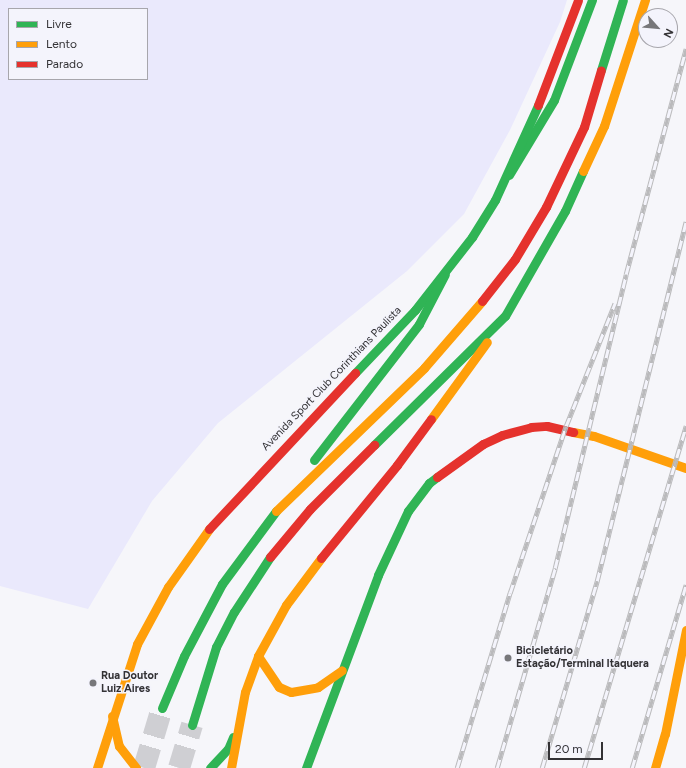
<!DOCTYPE html>
<meta charset="utf-8">
<style>
body{margin:0}
#map{position:relative;width:686px;height:768px;overflow:hidden;background:#f6f6fa;font-family:Figtree,sans-serif}
div>[style]{position:absolute}
.green>*{inset:0;background:#eae9fc}
.highway-tunnel>*{height:22px;margin-top:-11px;transform-origin:0;background:repeating-linear-gradient(90deg,#cfcfd3 0 22px,transparent 0 33px)}
.fast>*{height:9px;margin:-4.5px;padding:0 4.5px;transform-origin:4.5px;border-radius:4.5px;background:#30b455}
.slow>*{height:9px;margin:-4.5px;padding:0 4.5px;transform-origin:4.5px;border-radius:4.5px;background:#ff9f0a}
.jam>*{height:9px;margin:-4.5px;padding:0 4.5px;transform-origin:4.5px;border-radius:4.5px;background:#e5322d}
.rail>*{height:4.5px;margin-top:-2.25px;transform-origin:0;background:repeating-linear-gradient(90deg,#f4f4fc 0 9px,#bababc 0 18px);box-sizing:border-box;border-block:1px solid #bababc}
.dots>*{width:11px;height:11px;translate:-50% -50%;box-sizing:border-box;border:2px solid #f4f4fc;border-radius:50%}
span{translate:-50% -50%;white-space:nowrap;text-align:center;line-height:1.15;-webkit-text-stroke:3px #f4f4fc;paint-order:stroke}
.street-label{font-size:11px;color:#333235}
.poi-label{font-size:11px;color:#333235;font-weight:700}
.left{translate:0 -50%;text-align:left}
.legend{position:absolute;left:8px;top:8px;width:140px;height:72px;box-sizing:border-box;background:#f4f4fc;border:1px solid #a7a6ac;margin:0;padding:5px 7px;list-style:none;font-size:12px;color:#333235}
.legend li{display:flex;align-items:center;gap:8px;height:20px}
.legend b{width:20px;border:1px solid #a7a6ac}
.north{position:absolute;left:638px;top:8px;width:40px;height:40px;box-sizing:border-box;background:#f4f4fc;border:1px solid #a7a6ac;border-radius:50%;rotate:117deg;font-size:11px;font-weight:700;line-height:16px;text-align:center;color:#333235}
.north::after{content:'';display:block;margin:auto;width:14px;height:18px;background:#77777a;clip-path:polygon(50% 0,100% 100%,50% 72%,0 100%)}
.scale{position:absolute;left:548px;top:742px;width:55px;height:18px;box-sizing:border-box;border:2px solid #333235;border-top:0;padding-left:5px;font-size:12px;line-height:14px;white-space:nowrap;color:#333235;-webkit-text-stroke:3px #f4f4fc;paint-order:stroke}
</style>
<div id="map">
<div class="green">
<i style="clip-path:polygon(evenodd,0 0,567px 0,560px 22px,510px 130px,464px 214px,407px 271px,218px 423px,152px 501px,88px 609px,0 586px,0 0,9px 9px,147px 9px,147px 79px,9px 79px,9px 9px)"></i>
</div>
<div class="highway-tunnel">
<i style="left:144px;top:768px;width:63px;rotate:-73.3deg"></i>
<i style="left:179px;top:768px;width:45px;rotate:-73.2deg"></i>
</div>
<div class="fast">
<i style="left:601px;top:70px;width:73px;rotate:-72.6deg"></i>
<i style="left:509px;top:175px;width:87px;rotate:-59deg"></i>
<i style="left:554px;top:100px;width:107px;rotate:-69.2deg"></i>
<i style="left:355px;top:373px;width:87px;rotate:-46.4deg"></i>
<i style="left:415px;top:310px;width:93px;rotate:-52deg"></i>
<i style="left:472px;top:237px;width:44px;rotate:-58.1deg"></i>
<i style="left:495px;top:200px;width:104px;rotate:-65.6deg"></i>
<i style="left:374px;top:445px;width:184px;rotate:-44.6deg"></i>
<i style="left:505px;top:316px;width:121px;rotate:-60.3deg"></i>
<i style="left:565px;top:211px;width:44px;rotate:-65.8deg"></i>
<i style="left:314px;top:460px;width:172px;rotate:-52.3deg"></i>
<i style="left:419px;top:324px;width:56px;rotate:-62.5deg"></i>
<i style="left:162px;top:708px;width:56px;rotate:-67.1deg"></i>
<i style="left:184px;top:656px;width:81px;rotate:-62.2deg"></i>
<i style="left:222px;top:584px;width:91px;rotate:-53.5deg"></i>
<i style="left:192px;top:725px;width:82px;rotate:-72.9deg"></i>
<i style="left:216px;top:647px;width:39px;rotate:-63deg"></i>
<i style="left:234px;top:612px;width:66px;rotate:-56.8deg"></i>
<i style="left:210px;top:768px;width:26px;rotate:-47deg"></i>
<i style="left:228px;top:749px;width:13px;rotate:-67deg"></i>
<i style="left:306px;top:768px;width:206px;rotate:-69.5deg"></i>
<i style="left:378px;top:575px;width:71px;rotate:-64.9deg"></i>
<i style="left:408px;top:511px;width:35px;rotate:-53deg"></i>
<i style="left:429px;top:483px;width:10px;rotate:-37deg"></i>
</div>
<div class="slow">
<i style="left:583px;top:171px;width:50px;rotate:-65deg"></i>
<i style="left:604px;top:126px;width:133px;rotate:-72deg"></i>
<i style="left:431px;top:419px;width:95px;rotate:-54deg"></i>
<i style="left:573px;top:432px;width:21px;rotate:11deg"></i>
<i style="left:594px;top:436px;width:97px;rotate:19.2deg"></i>
<i style="left:276px;top:511px;width:206px;rotate:-44deg"></i>
<i style="left:424px;top:368px;width:89px;rotate:-49.1deg"></i>
<i style="left:258px;top:656px;width:37px;rotate:56deg"></i>
<i style="left:279px;top:687px;width:13px;rotate:23deg"></i>
<i style="left:291px;top:692px;width:27px;rotate:-10deg"></i>
<i style="left:318px;top:687px;width:29px;rotate:-35deg"></i>
<i style="left:112px;top:716px;width:31px;rotate:77deg"></i>
<i style="left:119px;top:746px;width:28px;rotate:52deg"></i>
<i style="left:97px;top:768px;width:130px;rotate:-72.1deg"></i>
<i style="left:137px;top:644px;width:65px;rotate:-61.5deg"></i>
<i style="left:168px;top:587px;width:71px;rotate:-54.7deg"></i>
<i style="left:231px;top:768px;width:77px;rotate:-79.6deg"></i>
<i style="left:245px;top:692px;width:38px;rotate:-70deg"></i>
<i style="left:258px;top:656px;width:58px;rotate:-61.2deg"></i>
<i style="left:286px;top:605px;width:59px;rotate:-53.3deg"></i>
<i style="left:655px;top:768px;width:35px;rotate:-74deg"></i>
<i style="left:665px;top:734px;width:106px;rotate:-78.6deg"></i>
</div>
<div class="jam">
<i style="left:538px;top:105px;width:112px;rotate:-69.1deg"></i>
<i style="left:482px;top:301px;width:53px;rotate:-51.8deg"></i>
<i style="left:515px;top:259px;width:61px;rotate:-59.2deg"></i>
<i style="left:546px;top:207px;width:89px;rotate:-64.6deg"></i>
<i style="left:584px;top:127px;width:59px;rotate:-73.4deg"></i>
<i style="left:437px;top:477px;width:57px;rotate:-35.7deg"></i>
<i style="left:483px;top:444px;width:21px;rotate:-25deg"></i>
<i style="left:502px;top:435px;width:30px;rotate:-15deg"></i>
<i style="left:531px;top:427px;width:16px;rotate:-4deg"></i>
<i style="left:547px;top:426px;width:27px;rotate:13deg"></i>
<i style="left:209px;top:529px;width:214px;rotate:-46.9deg"></i>
<i style="left:270px;top:557px;width:62px;rotate:-50.2deg"></i>
<i style="left:310px;top:509px;width:91px;rotate:-45deg"></i>
<i style="left:321px;top:558px;width:120px;rotate:-50.7deg"></i>
<i style="left:397px;top:465px;width:57px;rotate:-53.5deg"></i>
</div>
<div class="rail">
<i style="left:457px;top:768px;width:183px;rotate:-73.2deg"></i>
<i style="left:510px;top:593px;width:176px;rotate:-71.5deg"></i>
<i style="left:566px;top:426px;width:132px;rotate:-68.3deg"></i>
<i style="left:497px;top:768px;width:208px;rotate:-73.8deg"></i>
<i style="left:555px;top:568px;width:302px;rotate:-76.4deg"></i>
<i style="left:626px;top:274px;width:233px;rotate:-75.1deg"></i>
<i style="left:542px;top:768px;width:195px;rotate:-73.6deg"></i>
<i style="left:597px;top:581px;width:370px;rotate:-76.1deg"></i>
<i style="left:584px;top:768px;width:357px;rotate:-73.4deg"></i>
<i style="left:632px;top:768px;width:191px;rotate:-73.6deg"></i>
</div>
<div class="dots">
<i style="left:508px;top:658px;background:#77777a"></i>
<i style="left:93px;top:683px;background:#77777a"></i>
</div>
<div class="street-label">
<span style="left:332px;top:379px;rotate:-46deg">Avenida Sport Club Corinthians Paulista</span>
</div>
<div class="poi-label">
<span class="left" style="left:516px;top:658px">Bicicletário<br>Estação/Terminal Itaquera</span>
<span class="left" style="left:101px;top:683px">Rua Doutor<br>Luiz Aires</span>
</div>
<ul class="legend">
<li><b style="height:5px;background:#30b455"></b>Livre</li>
<li><b style="height:5px;background:#ff9f0a"></b>Lento</li>
<li><b style="height:5px;background:#e5322d"></b>Parado</li>
</ul>
<div class="north">N</div>
<div class="scale">20 m</div>
</div>
